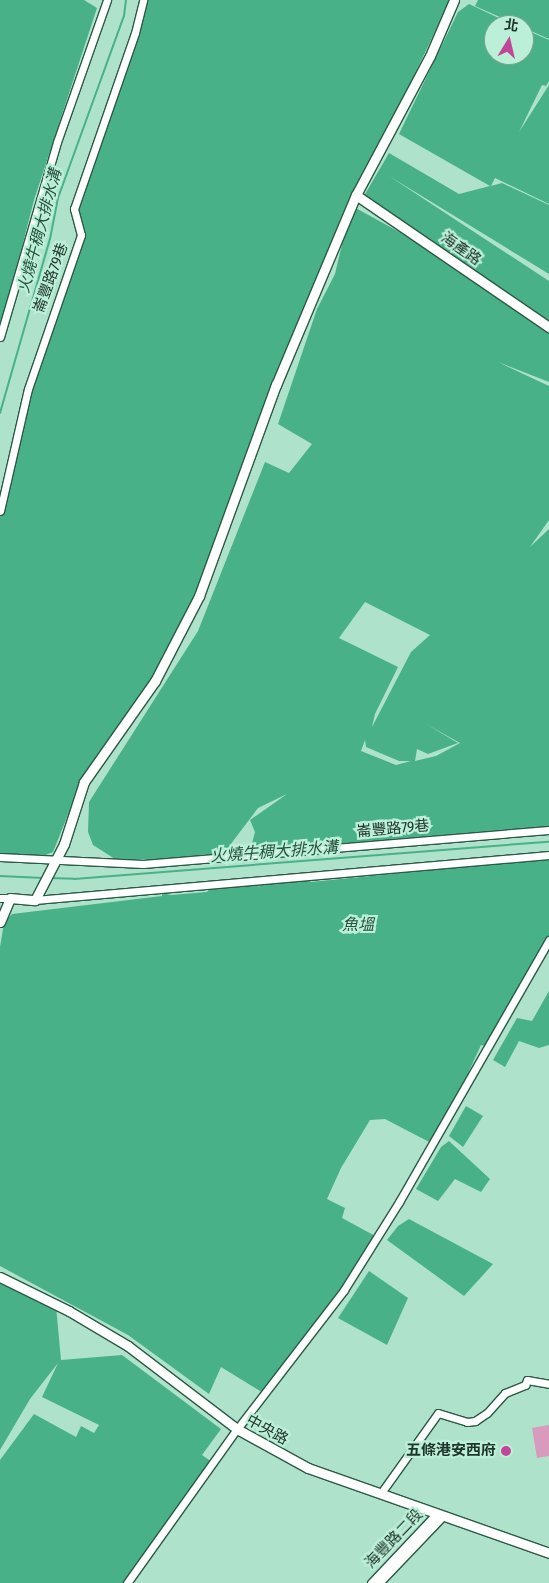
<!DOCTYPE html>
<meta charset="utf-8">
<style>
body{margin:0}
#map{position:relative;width:549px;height:1583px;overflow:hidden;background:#afe2ca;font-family:"Fira Sans Condensed","Noto Sans TC",sans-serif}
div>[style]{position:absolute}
.green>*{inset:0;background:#d89abd}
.water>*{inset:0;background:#48b188}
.stream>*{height:2px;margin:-1px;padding:0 1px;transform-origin:1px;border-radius:1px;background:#48b188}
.roads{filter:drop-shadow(1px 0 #2a5a46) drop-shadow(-1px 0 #2a5a46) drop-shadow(0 1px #2a5a46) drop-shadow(0 -1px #2a5a46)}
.minor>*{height:7px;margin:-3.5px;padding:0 3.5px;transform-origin:3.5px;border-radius:3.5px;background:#fff}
.tertiary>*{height:9px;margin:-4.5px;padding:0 4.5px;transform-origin:4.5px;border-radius:4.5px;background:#fff}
.dots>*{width:14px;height:14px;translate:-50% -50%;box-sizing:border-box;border:2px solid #bcefd7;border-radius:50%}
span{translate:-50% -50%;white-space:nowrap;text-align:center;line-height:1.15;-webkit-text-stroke:4.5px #bcefd7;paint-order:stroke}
.street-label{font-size:15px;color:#1f342b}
.poi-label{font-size:15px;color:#1f342b;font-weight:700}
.right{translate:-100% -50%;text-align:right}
.water-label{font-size:16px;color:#275340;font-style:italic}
.north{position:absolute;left:484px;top:15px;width:50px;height:50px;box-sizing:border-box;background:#bcefd7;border:1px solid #7da492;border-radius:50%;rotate:9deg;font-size:14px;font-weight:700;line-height:20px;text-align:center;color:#1f342b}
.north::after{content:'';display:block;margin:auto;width:18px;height:22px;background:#c24696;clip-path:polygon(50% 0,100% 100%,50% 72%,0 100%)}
</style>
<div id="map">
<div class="green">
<i style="clip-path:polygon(549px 1425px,549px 1456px,537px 1458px,532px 1428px)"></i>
</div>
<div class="water">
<i style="clip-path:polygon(0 0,84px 0,97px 8px,34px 200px,0 333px)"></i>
<i style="clip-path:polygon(evenodd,145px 0,450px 0,352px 206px,423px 245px,361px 201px,389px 153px,459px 194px,490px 186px,399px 134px,458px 12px,469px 4px,514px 25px,494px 25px,494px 55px,524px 55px,524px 29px,549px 40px,549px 81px,546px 86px,542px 85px,519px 132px,549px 85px,549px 204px,495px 178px,491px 186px,502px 183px,549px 205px,549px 274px,389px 176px,549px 281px,549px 382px,498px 362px,549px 386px,549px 520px,530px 547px,549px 529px,549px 826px,250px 851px,255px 832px,250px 820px,287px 794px,258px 808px,224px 853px,200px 855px,198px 860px,115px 859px,93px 845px,88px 832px,89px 802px,198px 631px,265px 462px,289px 473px,312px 444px,278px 424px,317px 309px,335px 274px,350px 210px,282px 371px,240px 492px,164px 671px,75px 797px,53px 852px,33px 860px,0 856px,0 517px,28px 398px,83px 237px,79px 210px,145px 0,365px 602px,430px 635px,411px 652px,372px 727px,375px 714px,398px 667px,339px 638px,365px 602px,145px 0,426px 724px,460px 743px,436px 756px,415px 761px,417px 749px,428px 754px,458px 743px,426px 724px,145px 0,365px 740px,366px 747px,399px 761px,411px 761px,396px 765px,361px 751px,365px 740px)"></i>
<i style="clip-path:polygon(478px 0,549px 0,549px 39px,475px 6px)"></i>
<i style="clip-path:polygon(549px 858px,549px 941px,490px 1047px,481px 1045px,435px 1145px,385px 1119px,370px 1120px,341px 1168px,327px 1199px,345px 1208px,342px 1218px,377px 1237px,344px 1293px,268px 1396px,221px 1367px,209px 1394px,128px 1335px,0 1266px,0 947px,4px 923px,12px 914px,162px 896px,162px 893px,171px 895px,207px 892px,210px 888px,258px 884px,258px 887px,265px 883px,310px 879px,311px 882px)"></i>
<i style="clip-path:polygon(549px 991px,549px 1045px,539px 1048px,519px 1041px,505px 1067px,493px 1060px,517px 1018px,532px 1021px)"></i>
<i style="clip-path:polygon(466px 1106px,483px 1116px,463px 1147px,449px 1136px)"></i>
<i style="clip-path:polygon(449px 1141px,490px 1179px,481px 1192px,455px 1179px,438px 1201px,416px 1189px,441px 1147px)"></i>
<i style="clip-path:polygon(409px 1219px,493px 1264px,464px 1296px,387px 1240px,398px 1226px)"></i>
<i style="clip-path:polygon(369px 1271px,408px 1298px,387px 1345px,338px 1318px)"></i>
<i style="clip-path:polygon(0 1278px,56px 1306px,61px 1360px,122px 1355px,221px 1429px,202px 1455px,212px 1462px,124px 1583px,0 1583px,0 1460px,34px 1414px,76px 1437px,81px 1426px,94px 1433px,99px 1425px,42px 1397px,58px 1363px,30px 1399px,0 1450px)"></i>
</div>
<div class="stream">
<i style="left:0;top:413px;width:181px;rotate:-74deg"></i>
<i style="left:50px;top:239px;width:42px;rotate:-79deg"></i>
<i style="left:58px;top:198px;width:194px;rotate:-70.1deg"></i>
<i style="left:124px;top:16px;width:16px;rotate:-83deg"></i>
<i style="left:0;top:876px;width:43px;rotate:2.7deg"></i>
<i style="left:50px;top:878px;width:24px;rotate:2deg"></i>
<i style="left:74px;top:879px;width:476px;rotate:-4.5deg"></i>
</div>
<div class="roads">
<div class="minor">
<i style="left:0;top:337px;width:203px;rotate:-73.7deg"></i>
<i style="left:57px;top:142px;width:151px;rotate:-70.6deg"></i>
<i style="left:0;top:511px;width:125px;rotate:-77.1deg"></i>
<i style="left:28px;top:389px;width:163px;rotate:-71deg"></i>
<i style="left:81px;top:235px;width:27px;rotate:-105deg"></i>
<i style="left:74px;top:209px;width:186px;rotate:-70.9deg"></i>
<i style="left:135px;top:33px;width:34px;rotate:-76deg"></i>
<i style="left:0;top:857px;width:143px;rotate:2.8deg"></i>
<i style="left:143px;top:864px;width:407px;rotate:-4.8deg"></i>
<i style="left:0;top:898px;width:10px"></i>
<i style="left:35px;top:900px;width:516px;rotate:-5deg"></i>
<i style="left:381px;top:1493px;width:98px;rotate:-54.5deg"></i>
<i style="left:438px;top:1413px;width:30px;rotate:17deg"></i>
<i style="left:467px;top:1422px;width:8px;rotate:-7deg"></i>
<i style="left:475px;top:1421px;width:14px;rotate:-34deg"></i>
<i style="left:487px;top:1413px;width:27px;rotate:-48deg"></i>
<i style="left:505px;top:1393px;width:22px;rotate:-22deg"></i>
<i style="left:525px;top:1385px;width:5px;rotate:-68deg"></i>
<i style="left:527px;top:1380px;width:22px;rotate:10deg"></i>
<i style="left:127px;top:1583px;width:189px;rotate:-54.5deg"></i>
<i style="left:237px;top:1429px;width:175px;rotate:-52.4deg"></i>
<i style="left:344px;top:1290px;width:104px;rotate:-58deg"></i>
<i style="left:399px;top:1202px;width:302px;rotate:-60.2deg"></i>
<i style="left:371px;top:1583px;width:96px;rotate:-46.7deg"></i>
<i style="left:379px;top:1583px;width:93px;rotate:-46.3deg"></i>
</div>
<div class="tertiary">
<i style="left:356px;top:195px;width:234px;rotate:34.4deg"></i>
<i style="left:0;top:922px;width:26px;rotate:-67deg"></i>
<i style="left:10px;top:898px;width:25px;rotate:5deg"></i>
<i style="left:35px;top:900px;width:63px;rotate:-62.6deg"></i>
<i style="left:64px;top:844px;width:65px;rotate:-72.1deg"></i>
<i style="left:84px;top:782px;width:123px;rotate:-54.9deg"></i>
<i style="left:155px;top:681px;width:96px;rotate:-62.6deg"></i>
<i style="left:199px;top:596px;width:225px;rotate:-70deg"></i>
<i style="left:276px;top:385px;width:206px;rotate:-67.2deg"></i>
<i style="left:356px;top:195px;width:157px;rotate:-62deg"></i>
<i style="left:430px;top:56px;width:61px;rotate:-66.8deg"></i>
<i style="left:0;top:1277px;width:77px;rotate:26.2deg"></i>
<i style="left:69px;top:1311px;width:69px;rotate:30.7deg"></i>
<i style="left:128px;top:1346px;width:137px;rotate:37.3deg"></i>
<i style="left:237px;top:1429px;width:81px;rotate:28.8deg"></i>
<i style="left:308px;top:1468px;width:256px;rotate:19.4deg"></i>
</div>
</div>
<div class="dots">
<i style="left:506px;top:1451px;background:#c24696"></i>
</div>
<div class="street-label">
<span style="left:461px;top:249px;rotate:35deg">海產路</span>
<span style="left:51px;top:278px;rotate:-70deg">崙豐路79巷</span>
<span style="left:393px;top:829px;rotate:-5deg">崙豐路79巷</span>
<span style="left:267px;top:1430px;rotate:29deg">中央路</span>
<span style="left:394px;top:1539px;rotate:-46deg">海豐路二段</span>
</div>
<div class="poi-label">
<span class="right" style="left:496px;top:1451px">五條港安西府</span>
</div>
<div class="water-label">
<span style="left:40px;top:231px;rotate:-75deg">火燒牛稠大排水溝</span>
<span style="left:274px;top:852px;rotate:-4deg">火燒牛稠大排水溝</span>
<span style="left:358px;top:925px">魚塭</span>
</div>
<div class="north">北</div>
</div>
